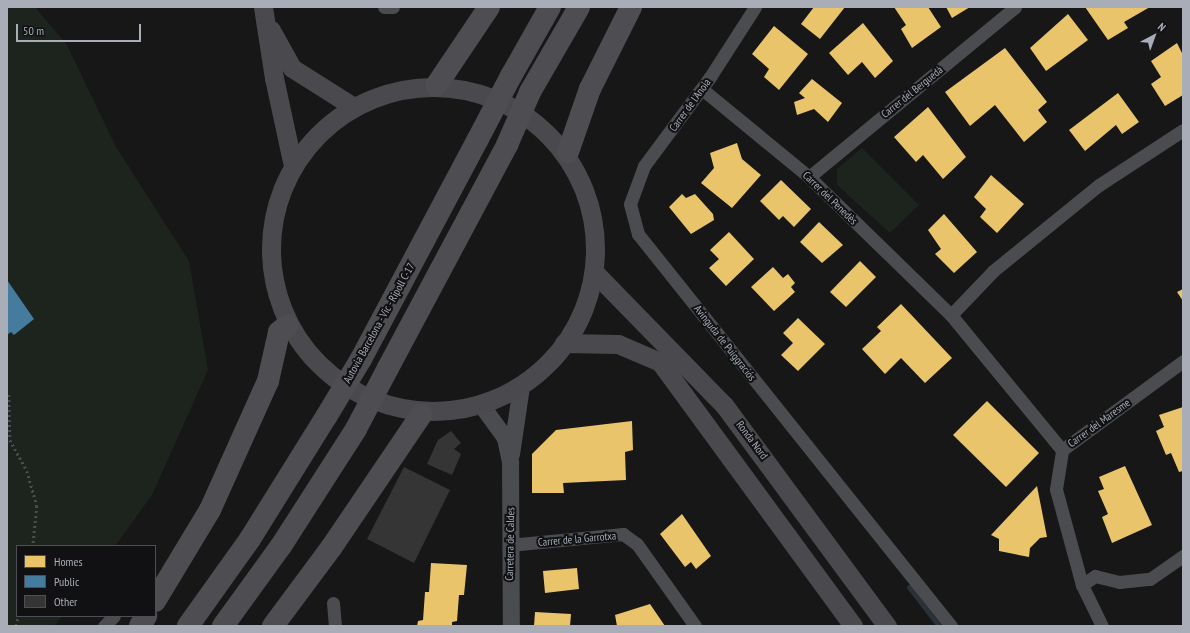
<!DOCTYPE html>
<meta charset="utf-8">
<style>
body{margin:0}
#map{position:relative;width:1190px;height:633px;overflow:hidden;background:#171717;font-family:"PT Sans Narrow",sans-serif}
div>[style]{position:absolute}
.green>*{inset:0;background:#1d241e}
.homes>*{inset:0;background:#e9c46a}
.public>*{inset:0;background:#457b9d}
.stream>*{height:5px;margin:-2.5px;padding:0 2.5px;transform-origin:2.5px;border-radius:2.5px;background:#2a3239}
.building>*{inset:0;background:#353536}
.path>*{height:2.5px;margin-top:-1.25px;transform-origin:0;background:repeating-linear-gradient(90deg,#4d4e52 0 2px,transparent 0 5px)}
.minor>*{height:13px;margin:-6.5px;padding:0 6.5px;transform-origin:6.5px;border-radius:6.5px;background:#4b4c50}
.tertiary>*{height:17px;margin:-8.5px;padding:0 8.5px;transform-origin:8.5px;border-radius:8.5px;background:#4b4c50}
.secondary>*{height:19px;margin:-9.5px;padding:0 9.5px;transform-origin:9.5px;border-radius:9.5px;background:#4a4a4e}
.secondary>.ring{margin:-9.5px;padding:0;box-sizing:content-box;background:none;border:19px solid #4a4a4e;border-radius:50%}
.trunk>*{height:22px;margin:-11px;padding:0 11px;transform-origin:11px;border-radius:11px;background:#4e4e52}
.trunk-bridge>*{height:22px;margin:-11px;padding:0 11px;transform-origin:11px;border-radius:11px;background:#4e4e52}
span{translate:-50% -50%;white-space:nowrap;text-align:center;line-height:1.15;-webkit-text-stroke:4px #111113;paint-order:stroke}
.street-label{font-size:11px;color:#a8adb8}
.frame{position:absolute;inset:0;border:8px solid #a8adb8;pointer-events:none}
.legend{position:absolute;left:16px;top:545px;width:140px;height:72px;box-sizing:border-box;background:#111113;border:1px solid #4d4f55;margin:0;padding:5px 7px;list-style:none;font-size:12px;color:#a8adb8}
.legend li{display:flex;align-items:center;gap:8px;height:20px}
.legend b{width:20px;border:1px solid #4d4f55}
.north{position:absolute;left:1134px;top:16px;width:40px;height:40px;-webkit-text-stroke:3px #111113;paint-order:stroke;rotate:41deg;font-size:11px;font-weight:700;line-height:16px;text-align:center;color:#a8adb8}
.north::after{content:'';display:block;margin:auto;width:14px;height:18px;background:#a8adb8;clip-path:polygon(50% 0,100% 100%,50% 72%,0 100%)}
.scale{position:absolute;left:16px;top:24px;width:125px;height:18px;box-sizing:border-box;border:2px solid #a8adb8;border-top:0;padding-left:5px;font-size:12px;line-height:14px;white-space:nowrap;color:#a8adb8;-webkit-text-stroke:3px #111113;paint-order:stroke}
</style>
<div id="map">
<div class="green">
<i style="clip-path:polygon(7px 7px,35px 7px,67px 45px,116px 147px,189px 261px,208px 370px,152px 495px,115px 546px,17px 546px,17px 616px,62px 616px,54px 626px,7px 626px)"></i>
<i style="clip-path:polygon(862px 148px,919px 205px,890px 233px,837px 185px,837px 169px)"></i>
</div>
<div class="homes">
<i style="clip-path:polygon(814px 7px,845px 7px,820px 39px,801px 24px)"></i>
<i style="clip-path:polygon(894px 7px,928px 7px,941px 27px,912px 48px,901px 29px,906px 25px)"></i>
<i style="clip-path:polygon(946px 7px,970px 7px,952px 18px)"></i>
<i style="clip-path:polygon(1085px 7px,1150px 7px,1124px 22px,1128px 28px,1108px 40px)"></i>
<i style="clip-path:polygon(1068px 14px,1088px 40px,1046px 71px,1030px 48px)"></i>
<i style="clip-path:polygon(863px 23px,893px 61px,875px 78px,862px 62px,848px 75px,829px 53px)"></i>
<i style="clip-path:polygon(774px 26px,808px 54px,779px 90px,764px 77px,769px 69px,752px 54px)"></i>
<i style="clip-path:polygon(1177px 43px,1183px 55px,1183px 95px,1165px 106px,1151px 84px,1161px 77px,1151px 61px)"></i>
<i style="clip-path:polygon(1005px 48px,1047px 102px,1038px 110px,1047px 122px,1024px 142px,995px 105px,970px 126px,945px 92px)"></i>
<i style="clip-path:polygon(812px 79px,842px 103px,828px 122px,814px 109px,797px 115px,794px 102px,805px 98px,799px 93px)"></i>
<i style="clip-path:polygon(1118px 93px,1139px 122px,1122px 134px,1116px 125px,1085px 151px,1069px 130px)"></i>
<i style="clip-path:polygon(928px 107px,966px 157px,943px 179px,923px 155px,916px 162px,894px 137px)"></i>
<i style="clip-path:polygon(737px 143px,742px 159px,761px 175px,732px 208px,701px 183px,714px 168px,710px 153px)"></i>
<i style="clip-path:polygon(991px 175px,1024px 204px,997px 233px,980px 217px,986px 209px,974px 197px)"></i>
<i style="clip-path:polygon(781px 180px,811px 209px,794px 227px,783px 216px,779px 220px,760px 201px)"></i>
<i style="clip-path:polygon(682px 194px,686px 198px,695px 194px,713px 214px,714px 220px,691px 234px,669px 207px)"></i>
<i style="clip-path:polygon(944px 214px,977px 252px,954px 273px,935px 254px,941px 249px,928px 230px)"></i>
<i style="clip-path:polygon(819px 222px,843px 245px,822px 263px,800px 242px)"></i>
<i style="clip-path:polygon(729px 232px,754px 259px,726px 286px,709px 268px,719px 259px,710px 250px)"></i>
<i style="clip-path:polygon(860px 261px,876px 277px,846px 307px,830px 292px)"></i>
<i style="clip-path:polygon(773px 267px,783px 278px,788px 274px,795px 283px,791px 287px,795px 292px,774px 311px,751px 287px)"></i>
<i style="clip-path:polygon(1183px 289px,1183px 301px,1177px 292px)"></i>
<i style="clip-path:polygon(901px 304px,952px 358px,925px 383px,901px 358px,885px 374px,862px 349px,881px 331px,877px 327px)"></i>
<i style="clip-path:polygon(798px 318px,825px 344px,798px 371px,781px 355px,793px 343px,783px 333px)"></i>
<i style="clip-path:polygon(987px 401px,1039px 453px,1006px 487px,953px 435px)"></i>
<i style="clip-path:polygon(1183px 407px,1183px 471px,1179px 472px,1171px 453px,1166px 455px,1156px 431px,1164px 427px,1159px 415px)"></i>
<i style="clip-path:polygon(632px 421px,633px 450px,625px 452px,626px 480px,563px 483px,564px 493px,532px 493px,532px 454px,556px 430px)"></i>
<i style="clip-path:polygon(1125px 466px,1152px 525px,1112px 543px,1102px 517px,1108px 514px,1098px 491px,1104px 489px,1099px 477px)"></i>
<i style="clip-path:polygon(1037px 486px,1047px 537px,1040px 538px,1030px 548px,1029px 557px,999px 551px,999px 539px,991px 535px)"></i>
<i style="clip-path:polygon(682px 514px,711px 556px,696px 569px,691px 562px,685px 567px,660px 534px)"></i>
<i style="clip-path:polygon(431px 563px,467px 565px,464px 595px,459px 595px,457px 621px,452px 622px,452px 626px,417px 626px,418px 621px,423px 620px,425px 592px,429px 592px)"></i>
<i style="clip-path:polygon(577px 568px,579px 589px,545px 593px,543px 571px)"></i>
<i style="clip-path:polygon(650px 604px,665px 626px,617px 626px,615px 615px)"></i>
<i style="clip-path:polygon(535px 612px,571px 614px,570px 626px,534px 626px)"></i>
</div>
<div class="public">
<i style="clip-path:polygon(7px 280px,34px 319px,14px 335px,11px 332px,7px 335px)"></i>
</div>
<div class="stream">
<i style="left:909px;top:587px;width:49px;rotate:52.4deg"></i>
</div>
<div class="building">
<i style="clip-path:polygon(451px 431px,461px 443px,454px 449px,461px 454px,452px 475px,427px 464px,438px 440px)"></i>
<i style="clip-path:polygon(404px 467px,450px 490px,414px 563px,367px 539px)"></i>
</div>
<div class="path">
<i style="left:9px;top:395px;width:45px;rotate:88.7deg"></i>
<i style="left:10px;top:440px;width:35px;rotate:61deg"></i>
<i style="left:27px;top:471px;width:36px;rotate:74deg"></i>
<i style="left:37px;top:506px;width:40px;rotate:95.7deg"></i>
<i style="left:16px;top:626px;width:10px;rotate:-79deg"></i>
</div>
<div class="minor">
<i style="left:384px;top:7px;width:9px"></i>
<i style="left:755px;top:7px;width:83px;rotate:122.7deg"></i>
<i style="left:710px;top:77px;width:111px;rotate:126.6deg"></i>
<i style="left:644px;top:166px;width:40px;rotate:110.2deg"></i>
<i style="left:630px;top:204px;width:31px;rotate:75deg"></i>
<i style="left:638px;top:234px;width:502px;rotate:51.39deg"></i>
<i style="left:702px;top:89px;width:139px;rotate:39.4deg"></i>
<i style="left:809px;top:177px;width:198px;rotate:44.2deg"></i>
<i style="left:951px;top:315px;width:175px;rotate:50.6deg"></i>
<i style="left:809px;top:177px;width:267px;rotate:-39.5deg"></i>
<i style="left:951px;top:315px;width:61px;rotate:-46.3deg"></i>
<i style="left:993px;top:271px;width:136px;rotate:-39.1deg"></i>
<i style="left:1099px;top:185px;width:100px;rotate:-33.2deg"></i>
<i style="left:509px;top:545px;width:115px;rotate:-5.5deg"></i>
<i style="left:623px;top:534px;width:17px;rotate:36deg"></i>
<i style="left:637px;top:544px;width:100px;rotate:54.7deg"></i>
<i style="left:1082px;top:585px;width:16px;rotate:-35deg"></i>
<i style="left:1095px;top:576px;width:25px;rotate:14deg"></i>
<i style="left:1119px;top:582px;width:31px;rotate:-6deg"></i>
<i style="left:1150px;top:579px;width:40px;rotate:-34.9deg"></i>
<i style="left:333px;top:603px;width:23px;rotate:85deg"></i>
<i style="left:104px;top:626px;width:14px;rotate:-45deg"></i>
<i style="left:1102px;top:626px;width:46px;rotate:-116deg"></i>
<i style="left:1082px;top:585px;width:99px;rotate:-105.2deg"></i>
<i style="left:1056px;top:489px;width:39px;rotate:-81deg"></i>
<i style="left:1062px;top:450px;width:150px;rotate:-36.3deg"></i>
</div>
<div class="tertiary">
<i style="left:482px;top:406px;width:39px;rotate:54deg"></i>
<i style="left:505px;top:438px;width:25px;rotate:78deg"></i>
<i style="left:510px;top:462px;width:164px;rotate:89.7deg"></i>
<i style="left:511px;top:454px;width:69px;rotate:-81.6deg"></i>
</div>
<div class="secondary">
<i style="left:263px;top:7px;width:72px;rotate:81.2deg"></i>
<i style="left:274px;top:78px;width:85px;rotate:77.8deg"></i>
<i style="left:271px;top:30px;width:43px;rotate:61.1deg"></i>
<i style="left:292px;top:68px;width:67px;rotate:32.3deg"></i>
<i class="ring" style="left:271px;top:87px;width:305px;height:305px"></i>
<i style="left:595px;top:273px;width:185px;rotate:45.7deg"></i>
<i style="left:724px;top:405px;width:275px;rotate:53.6deg"></i>
<i style="left:564px;top:343px;width:54px;rotate:1.1deg"></i>
<i style="left:618px;top:344px;width:46px;rotate:23.2deg"></i>
<i style="left:660px;top:362px;width:327px;rotate:53.8deg"></i>
</div>
<div class="trunk">
<i style="left:511px;top:76px;width:79px;rotate:-60.5deg"></i>
<i style="left:436px;top:86px;width:95px;rotate:-56.1deg"></i>
<i style="left:530px;top:92px;width:98px;rotate:-60deg"></i>
<i style="left:568px;top:152px;width:67px;rotate:-70.8deg"></i>
<i style="left:590px;top:89px;width:92px;rotate:-63.4deg"></i>
<i style="left:361px;top:359px;width:249px;rotate:-62deg"></i>
<i style="left:388px;top:368px;width:253px;rotate:-61.9deg"></i>
<i style="left:155px;top:601px;width:106px;rotate:-58.9deg"></i>
<i style="left:210px;top:510px;width:141px;rotate:-65.8deg"></i>
<i style="left:268px;top:381px;width:50px;rotate:-77.3deg"></i>
<i style="left:279px;top:332px;width:11px;rotate:-38deg"></i>
<i style="left:140px;top:626px;width:12px;rotate:-59deg"></i>
<i style="left:188px;top:626px;width:107px;rotate:-54.5deg"></i>
<i style="left:250px;top:539px;width:144px;rotate:-58.1deg"></i>
<i style="left:223px;top:626px;width:99px;rotate:-54.1deg"></i>
<i style="left:281px;top:546px;width:139px;rotate:-57.3deg"></i>
<i style="left:273px;top:626px;width:97px;rotate:-53.4deg"></i>
<i style="left:331px;top:548px;width:161px;rotate:-55.9deg"></i>
</div>
<div class="trunk-bridge">
<i style="left:478px;top:139px;width:71px;rotate:-62.4deg"></i>
<i style="left:507px;top:145px;width:58px;rotate:-66.5deg"></i>
<i style="left:326px;top:417px;width:68px;rotate:-58.9deg"></i>
<i style="left:356px;top:429px;width:69px;rotate:-62.3deg"></i>
</div>
<div class="street-label">
<span style="left:912px;top:92px;rotate:-39deg">Carrer del Berguedà</span>
<span style="left:690px;top:105px;rotate:-54deg">Carrer de l'Anoia</span>
<span style="left:830px;top:198px;rotate:44deg">Carrer del Penedès</span>
<span style="left:379px;top:323px;rotate:-61deg">Autovia Barcelona - Vic - Ripoll C-17</span>
<span style="left:725px;top:343px;rotate:52deg">Avinguda de Puiggraciós</span>
<span style="left:1099px;top:423px;rotate:-36deg">Carrer del Maresme</span>
<span style="left:752px;top:440px;rotate:53deg">Ronda Nord</span>
<span style="left:577px;top:539px;rotate:-5deg">Carrer de la Garrotxa</span>
<span style="left:510px;top:544px;rotate:-89deg">Carretera de Caldes</span>
</div>
<div class="frame"></div>
<ul class="legend">
<li><b style="height:11px;background:#e9c46a"></b>Homes</li>
<li><b style="height:11px;background:#457b9d"></b>Public</li>
<li><b style="height:11px;background:#353536"></b>Other</li>
</ul>
<div class="north">N</div>
<div class="scale">50 m</div>
</div>
